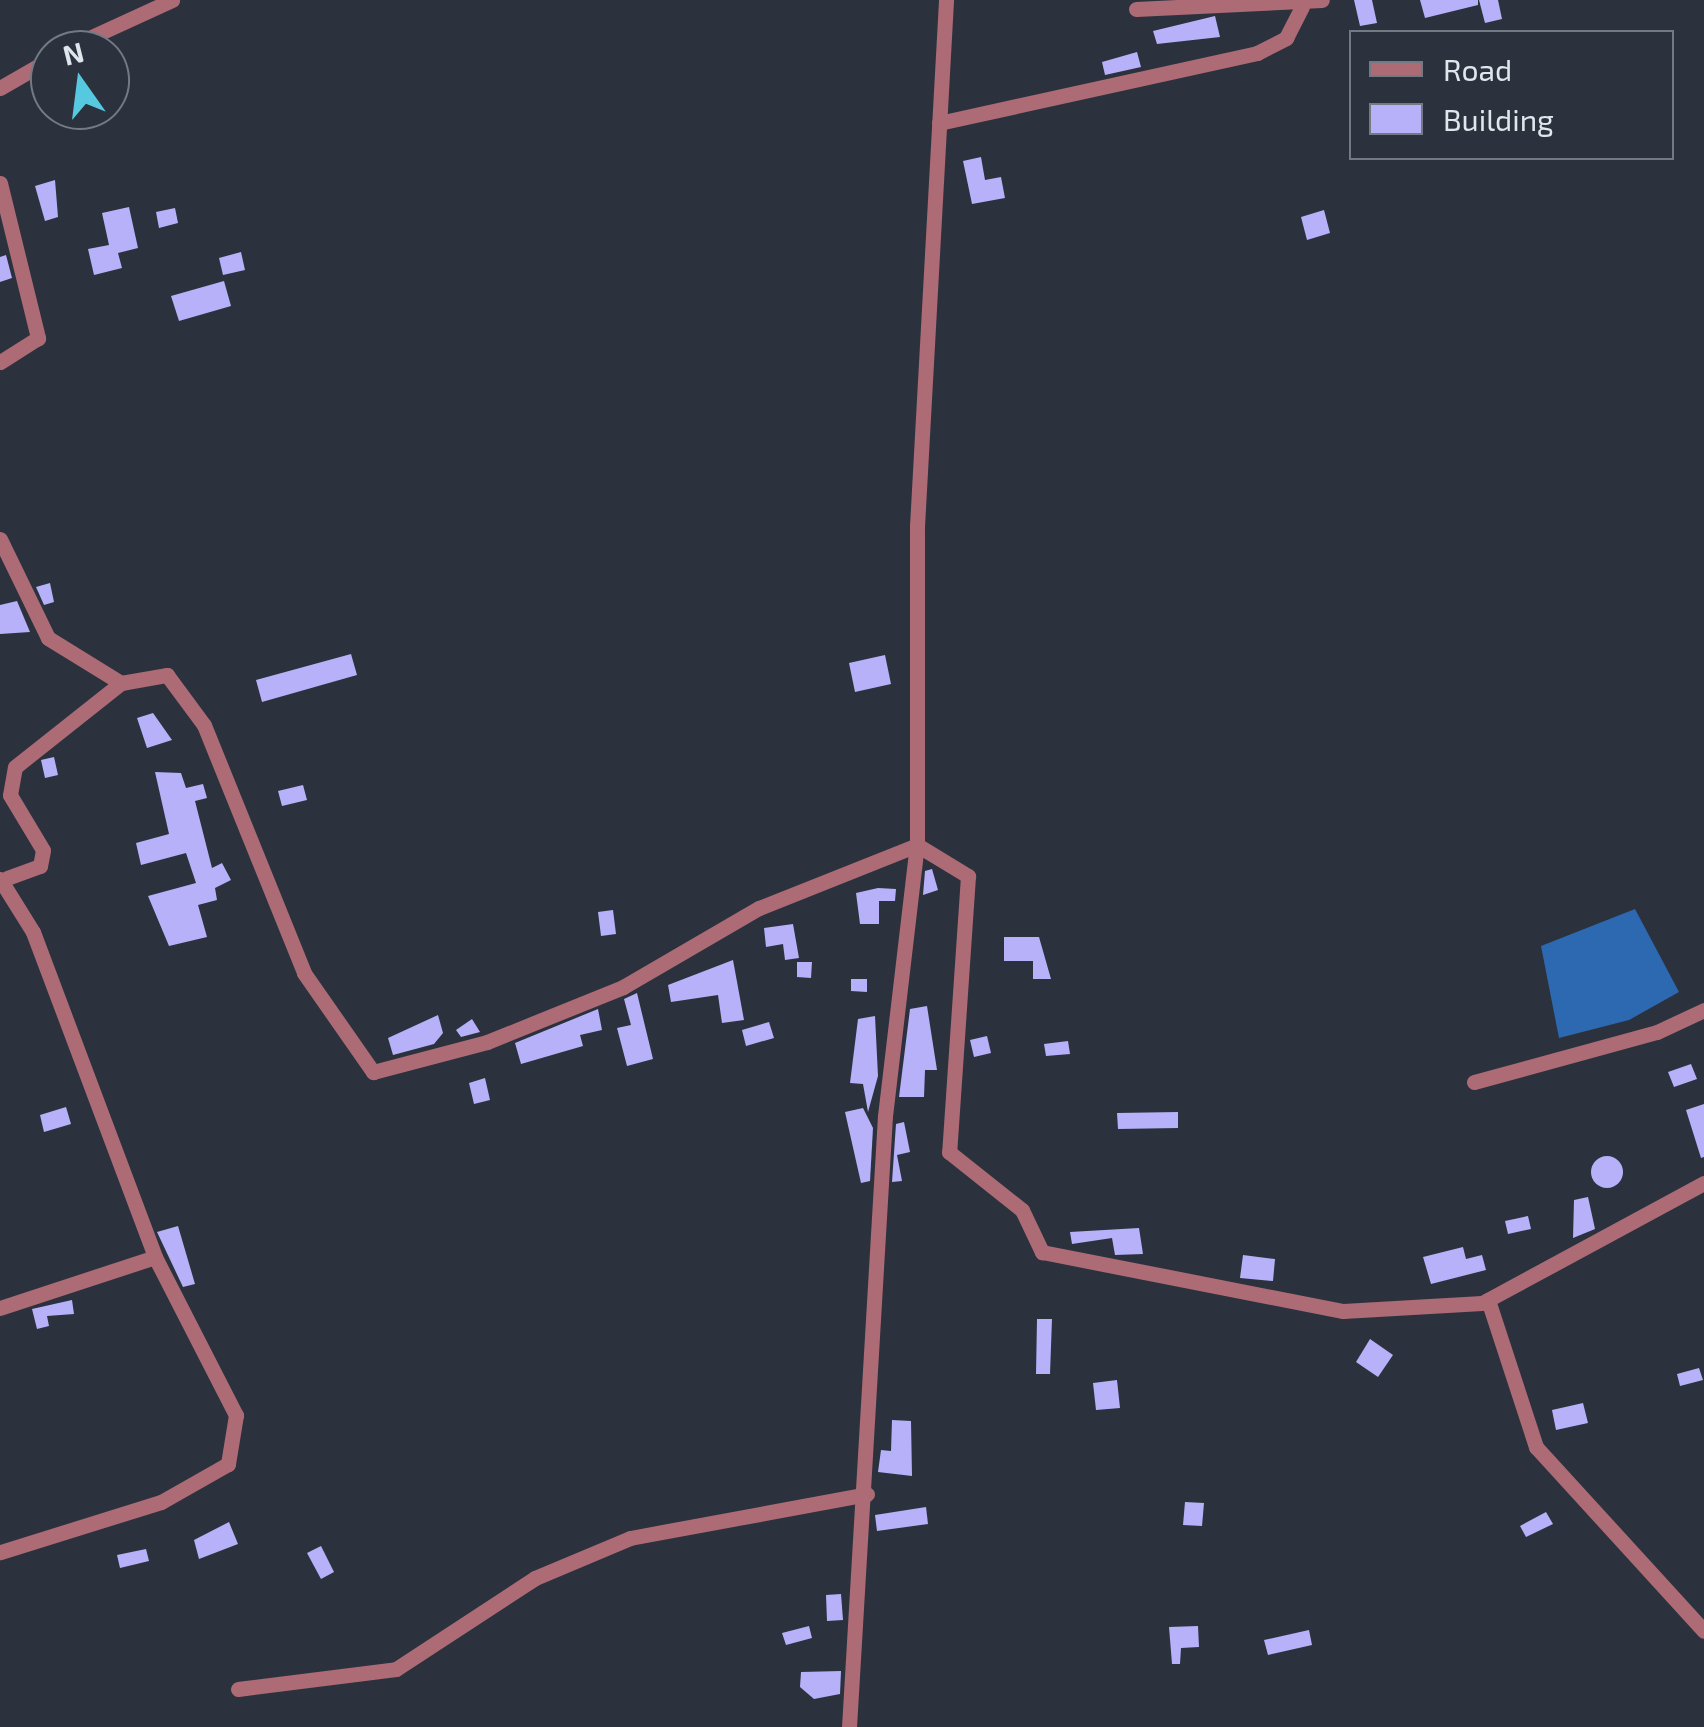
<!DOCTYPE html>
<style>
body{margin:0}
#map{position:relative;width:1704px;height:1727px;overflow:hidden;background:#2b323e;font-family:"Exo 2",sans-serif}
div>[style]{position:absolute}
.water>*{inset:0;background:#2c69b1}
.building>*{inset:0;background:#b7b1fa}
.round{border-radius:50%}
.street>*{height:15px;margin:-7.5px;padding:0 7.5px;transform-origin:7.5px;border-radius:7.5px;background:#ad6b76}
span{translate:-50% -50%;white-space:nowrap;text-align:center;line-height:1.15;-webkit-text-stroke:10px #2b323e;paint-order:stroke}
.legend{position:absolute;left:1349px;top:30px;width:325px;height:130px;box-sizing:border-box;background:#2b323e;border:2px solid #747a84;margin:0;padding:12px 18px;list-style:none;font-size:30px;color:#e1e6ed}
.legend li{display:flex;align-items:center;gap:20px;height:50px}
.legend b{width:50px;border:2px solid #747a84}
.north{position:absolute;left:30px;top:30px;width:100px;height:100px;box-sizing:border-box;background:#2b323e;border:2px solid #747a84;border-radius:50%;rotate:346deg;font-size:28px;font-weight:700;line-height:40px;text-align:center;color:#e1e6ed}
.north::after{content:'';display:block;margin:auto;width:35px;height:45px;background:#56c9e0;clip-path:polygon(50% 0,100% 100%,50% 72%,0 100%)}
</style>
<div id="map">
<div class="water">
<i style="clip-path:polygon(1635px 909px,1679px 992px,1629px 1020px,1559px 1038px,1541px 946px)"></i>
</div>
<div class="building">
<i style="clip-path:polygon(1354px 0,1372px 0,1377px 23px,1360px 26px)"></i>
<i style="clip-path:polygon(1420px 0,1478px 0,1478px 5px,1425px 18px)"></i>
<i style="clip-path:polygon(1479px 0,1498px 0,1502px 19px,1485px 23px)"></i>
<i style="clip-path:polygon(1215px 16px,1220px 37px,1157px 44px,1153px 31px)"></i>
<i style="clip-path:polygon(1137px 52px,1141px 67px,1105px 75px,1102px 62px)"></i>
<i style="clip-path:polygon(981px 157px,985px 180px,1001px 177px,1005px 198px,972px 204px,963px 161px)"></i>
<i style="clip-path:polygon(55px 180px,58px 217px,45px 221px,35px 186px)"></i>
<i style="clip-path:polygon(129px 207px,138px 248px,118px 253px,122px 268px,94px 275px,88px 249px,109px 245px,102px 213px)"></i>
<i style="clip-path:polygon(175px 208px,178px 223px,159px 228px,156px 212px)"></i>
<i style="clip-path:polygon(1324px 210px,1330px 233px,1307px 240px,1301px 217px)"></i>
<i style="clip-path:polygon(241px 252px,245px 270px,223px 275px,219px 258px)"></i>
<i style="clip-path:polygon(6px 255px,12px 278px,0 282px,0 257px)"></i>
<i style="clip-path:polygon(224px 281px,231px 306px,179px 321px,171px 296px)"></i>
<i style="clip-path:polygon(50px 583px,54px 602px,44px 605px,36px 587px)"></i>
<i style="clip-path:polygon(17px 601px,30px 632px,0 634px,0 605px)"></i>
<i style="clip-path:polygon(351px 654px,357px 675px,262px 702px,256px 680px)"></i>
<i style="clip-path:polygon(885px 655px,891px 684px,855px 692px,849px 663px)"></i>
<i style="clip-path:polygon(153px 713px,172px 740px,147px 748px,137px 718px)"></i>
<i style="clip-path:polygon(54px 757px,58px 775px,45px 778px,41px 760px)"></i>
<i style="clip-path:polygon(155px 772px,181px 773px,186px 788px,203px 784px,207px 798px,195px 801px,212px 868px,222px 863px,231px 880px,215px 888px,217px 900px,198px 905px,207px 937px,169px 946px,148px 896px,196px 883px,186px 853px,141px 865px,136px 843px,169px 834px)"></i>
<i style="clip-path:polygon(303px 785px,307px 800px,282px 806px,278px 791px)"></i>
<i style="clip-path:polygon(932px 869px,938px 890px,923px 895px,925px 871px)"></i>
<i style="clip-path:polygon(878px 888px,896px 889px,895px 901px,879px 901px,879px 924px,860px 924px,856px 893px)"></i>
<i style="clip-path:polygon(613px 910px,616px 934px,601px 936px,598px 912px)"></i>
<i style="clip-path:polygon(793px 924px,799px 958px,785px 960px,783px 944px,766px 947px,764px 928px)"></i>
<i style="clip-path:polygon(1004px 937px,1039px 937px,1051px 979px,1033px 979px,1033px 961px,1004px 961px)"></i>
<i style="clip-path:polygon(733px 960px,744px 1020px,722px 1023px,718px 995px,671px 1002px,668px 985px)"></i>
<i style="clip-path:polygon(797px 962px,812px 962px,811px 978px,797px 977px)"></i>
<i style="clip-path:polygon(851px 979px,867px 979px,867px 992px,851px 991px)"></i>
<i style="clip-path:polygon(637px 993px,653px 1059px,627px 1066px,617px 1028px,631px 1025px,624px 999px)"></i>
<i style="clip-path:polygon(927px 1006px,937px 1070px,925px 1070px,924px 1097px,899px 1097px,910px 1009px)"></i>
<i style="clip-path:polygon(598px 1009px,602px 1030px,580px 1035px,583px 1046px,521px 1064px,515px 1043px)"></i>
<i style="clip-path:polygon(438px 1015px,443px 1033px,434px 1044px,393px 1055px,388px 1038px)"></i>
<i style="clip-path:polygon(875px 1016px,878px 1076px,868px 1112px,863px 1084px,850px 1083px,858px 1019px)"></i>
<i style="clip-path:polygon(472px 1019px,480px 1032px,461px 1037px,456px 1030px)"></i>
<i style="clip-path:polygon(769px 1022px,774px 1038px,746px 1046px,742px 1030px)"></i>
<i style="clip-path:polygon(987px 1036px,991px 1053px,974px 1057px,970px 1040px)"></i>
<i style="clip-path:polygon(1068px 1041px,1070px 1054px,1046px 1056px,1044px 1044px)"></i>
<i style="clip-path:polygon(1691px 1064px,1697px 1079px,1674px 1087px,1668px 1072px)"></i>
<i style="clip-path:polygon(485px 1078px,490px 1100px,474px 1104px,469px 1083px)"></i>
<i style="clip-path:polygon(1704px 1104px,1704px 1157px,1701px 1158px,1686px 1110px)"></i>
<i style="clip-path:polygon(66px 1107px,71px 1124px,44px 1132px,40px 1115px)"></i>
<i style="clip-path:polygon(863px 1108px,873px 1128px,870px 1181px,861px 1183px,845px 1112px)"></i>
<i style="clip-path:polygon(1178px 1112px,1178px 1128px,1118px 1129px,1117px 1113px)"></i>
<i style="clip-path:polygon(904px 1122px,910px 1152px,897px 1155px,902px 1181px,892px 1182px,896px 1124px)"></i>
<i class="round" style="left:1591px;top:1156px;width:32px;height:32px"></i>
<i style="clip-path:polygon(1588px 1197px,1595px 1229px,1573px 1238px,1574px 1200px)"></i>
<i style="clip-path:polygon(1528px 1216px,1531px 1229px,1508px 1234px,1505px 1221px)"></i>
<i style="clip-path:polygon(178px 1226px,195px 1284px,183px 1287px,157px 1232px)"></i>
<i style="clip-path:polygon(1139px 1228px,1143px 1254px,1115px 1255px,1112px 1238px,1072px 1244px,1070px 1232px)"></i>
<i style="clip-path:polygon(1463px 1247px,1466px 1259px,1482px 1255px,1486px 1270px,1431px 1284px,1423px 1257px)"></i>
<i style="clip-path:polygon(1243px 1255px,1275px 1259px,1273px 1281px,1240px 1278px)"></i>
<i style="clip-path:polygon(72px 1300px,74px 1314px,47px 1316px,49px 1326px,37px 1329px,32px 1309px)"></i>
<i style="clip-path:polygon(1037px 1319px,1052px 1319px,1050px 1374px,1036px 1374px)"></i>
<i style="clip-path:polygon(1370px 1339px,1393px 1355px,1378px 1377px,1356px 1362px)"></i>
<i style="clip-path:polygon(1699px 1368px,1703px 1380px,1680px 1386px,1677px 1374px)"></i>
<i style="clip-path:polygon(1117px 1380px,1120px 1408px,1096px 1410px,1093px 1383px)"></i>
<i style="clip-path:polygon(1583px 1403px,1588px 1423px,1556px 1430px,1552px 1410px)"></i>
<i style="clip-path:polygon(892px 1420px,911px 1421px,912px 1476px,878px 1472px,881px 1450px,891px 1451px)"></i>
<i style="clip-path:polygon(1185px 1502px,1204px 1503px,1202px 1526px,1183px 1525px)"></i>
<i style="clip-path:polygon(926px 1507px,928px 1524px,877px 1531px,875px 1515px)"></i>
<i style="clip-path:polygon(1546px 1512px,1553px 1524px,1526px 1537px,1520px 1526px)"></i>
<i style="clip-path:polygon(229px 1522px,238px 1544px,199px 1559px,194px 1540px)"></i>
<i style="clip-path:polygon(321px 1546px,334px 1572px,321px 1579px,307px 1553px)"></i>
<i style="clip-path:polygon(146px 1549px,149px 1561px,120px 1568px,117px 1555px)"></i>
<i style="clip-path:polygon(841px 1594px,843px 1620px,827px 1621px,826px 1595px)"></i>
<i style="clip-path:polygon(809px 1626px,812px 1638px,786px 1645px,782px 1633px)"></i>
<i style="clip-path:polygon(1198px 1626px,1199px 1647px,1181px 1648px,1180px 1664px,1172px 1664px,1169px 1627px)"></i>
<i style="clip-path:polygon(1309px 1630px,1312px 1645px,1268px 1655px,1264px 1640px)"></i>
<i style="clip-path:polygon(841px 1671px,840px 1694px,814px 1699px,800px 1687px,801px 1672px)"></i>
</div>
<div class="street">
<i style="left:1136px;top:9px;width:186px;rotate:-2.8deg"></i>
<i style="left:63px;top:50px;width:120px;rotate:-24.6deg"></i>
<i style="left:0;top:88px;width:58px;rotate:-30.1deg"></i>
<i style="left:939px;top:123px;width:326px;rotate:-12.4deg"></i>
<i style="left:1257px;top:53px;width:33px;rotate:-27deg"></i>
<i style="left:1286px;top:38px;width:35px;rotate:-63deg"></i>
<i style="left:0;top:183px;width:160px;rotate:76.2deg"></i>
<i style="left:38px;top:338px;width:45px;rotate:147.7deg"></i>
<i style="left:0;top:539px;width:110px;rotate:64.1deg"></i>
<i style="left:48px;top:638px;width:86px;rotate:31.7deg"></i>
<i style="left:121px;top:683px;width:47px;rotate:-9.9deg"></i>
<i style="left:167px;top:675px;width:62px;rotate:53.5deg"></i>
<i style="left:204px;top:725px;width:267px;rotate:68deg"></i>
<i style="left:304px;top:973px;width:121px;rotate:55.1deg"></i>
<i style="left:373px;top:1072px;width:118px;rotate:-14.7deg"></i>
<i style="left:487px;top:1042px;width:147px;rotate:-22deg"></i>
<i style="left:623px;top:987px;width:157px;rotate:-30.2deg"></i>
<i style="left:759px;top:908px;width:170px;rotate:-21.7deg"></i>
<i style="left:917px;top:845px;width:60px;rotate:31.3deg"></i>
<i style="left:968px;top:876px;width:277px;rotate:93.9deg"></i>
<i style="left:949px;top:1152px;width:93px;rotate:38.5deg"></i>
<i style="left:1022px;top:1210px;width:47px;rotate:64.5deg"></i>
<i style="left:1042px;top:1252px;width:307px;rotate:11.1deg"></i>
<i style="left:1343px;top:1311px;width:139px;rotate:-3.3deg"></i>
<i style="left:1482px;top:1303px;width:252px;rotate:-28.4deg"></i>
<i style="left:7px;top:878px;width:35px;rotate:-20deg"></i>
<i style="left:40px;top:866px;width:16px;rotate:-79deg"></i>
<i style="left:43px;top:850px;width:64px;rotate:-121deg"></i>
<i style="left:10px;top:795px;width:28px;rotate:-80deg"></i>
<i style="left:15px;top:767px;width:135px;rotate:-38.4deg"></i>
<i style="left:0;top:879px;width:62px;rotate:58.1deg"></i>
<i style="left:33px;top:932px;width:347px;rotate:69.4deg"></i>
<i style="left:155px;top:1257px;width:178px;rotate:62.9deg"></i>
<i style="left:236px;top:1415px;width:50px;rotate:99.3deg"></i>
<i style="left:228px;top:1464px;width:77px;rotate:150.4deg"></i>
<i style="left:161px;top:1502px;width:169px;rotate:162.7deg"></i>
<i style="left:1474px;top:1082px;width:190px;rotate:-15.3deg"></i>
<i style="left:1657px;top:1032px;width:52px;rotate:-25.1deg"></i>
<i style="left:1488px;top:1300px;width:155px;rotate:71.9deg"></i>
<i style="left:1536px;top:1447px;width:249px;rotate:47.6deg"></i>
<i style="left:0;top:1308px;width:163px;rotate:-18.2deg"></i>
<i style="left:238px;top:1689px;width:159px;rotate:-7.2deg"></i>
<i style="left:396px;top:1669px;width:166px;rotate:-33.2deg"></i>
<i style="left:535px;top:1578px;width:103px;rotate:-22.8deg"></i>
<i style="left:630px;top:1538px;width:241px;rotate:-10.5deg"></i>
<i style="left:849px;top:1727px;width:612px;rotate:-86.63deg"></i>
<i style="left:885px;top:1116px;width:273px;rotate:-83.3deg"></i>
<i style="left:917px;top:845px;width:319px;rotate:-90deg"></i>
<i style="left:917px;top:526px;width:527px;rotate:-86.84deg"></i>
</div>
<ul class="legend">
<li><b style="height:12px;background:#ad6b76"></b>Road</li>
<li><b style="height:28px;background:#b7b1fa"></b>Building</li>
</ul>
<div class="north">N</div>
</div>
